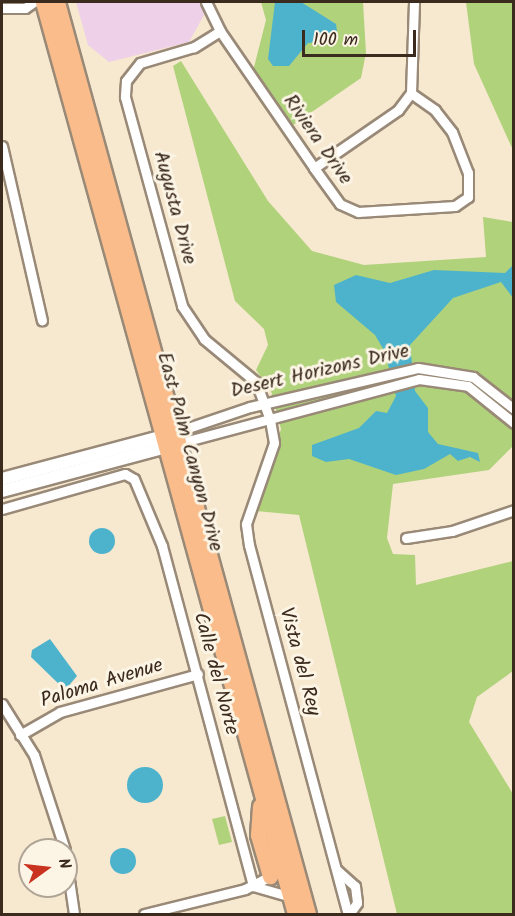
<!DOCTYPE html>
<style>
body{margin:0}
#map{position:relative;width:515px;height:916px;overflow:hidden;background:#f7e8d0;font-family:Kalam,sans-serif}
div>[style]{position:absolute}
.built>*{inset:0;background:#eed0e8}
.green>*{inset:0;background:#b0d27b}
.water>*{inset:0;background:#4db3cc}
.round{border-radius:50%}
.roads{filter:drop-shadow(2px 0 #998977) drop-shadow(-2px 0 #998977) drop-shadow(0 2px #998977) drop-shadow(0 -2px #998977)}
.minor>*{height:9px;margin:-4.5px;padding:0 4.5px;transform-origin:4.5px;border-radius:4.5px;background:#fff}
.tertiary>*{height:12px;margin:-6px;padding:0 6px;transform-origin:6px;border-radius:6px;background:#fff}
.primary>*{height:15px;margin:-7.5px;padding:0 7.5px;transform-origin:7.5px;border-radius:7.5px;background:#f9bc8a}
span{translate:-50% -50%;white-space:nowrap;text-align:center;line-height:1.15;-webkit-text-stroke:6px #fcf5e5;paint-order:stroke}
.street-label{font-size:20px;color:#3b2a1e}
.frame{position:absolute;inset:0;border:3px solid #3b2a1e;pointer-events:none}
.north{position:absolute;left:18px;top:838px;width:60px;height:60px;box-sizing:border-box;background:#fcf5e5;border:2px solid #afa495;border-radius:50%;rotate:75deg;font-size:16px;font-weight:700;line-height:24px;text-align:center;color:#3b2a1e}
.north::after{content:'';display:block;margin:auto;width:21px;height:27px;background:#c8321e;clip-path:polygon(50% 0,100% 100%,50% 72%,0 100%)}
.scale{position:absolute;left:302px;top:30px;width:114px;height:27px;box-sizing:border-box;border:3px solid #3b2a1e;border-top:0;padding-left:8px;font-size:18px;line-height:21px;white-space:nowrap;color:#3b2a1e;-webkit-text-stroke:4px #fcf5e5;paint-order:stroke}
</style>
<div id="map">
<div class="built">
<i style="clip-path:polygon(76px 2px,201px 2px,204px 15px,189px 42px,109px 62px,88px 45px)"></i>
</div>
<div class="green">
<i style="clip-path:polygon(261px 2px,363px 2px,366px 53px,361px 78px,293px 125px,253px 71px,266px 20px)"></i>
<i style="clip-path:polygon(466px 2px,513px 2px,513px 150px,474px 64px)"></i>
<i style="clip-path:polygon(181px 61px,268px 201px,312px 251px,364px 265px,486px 257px,483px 217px,513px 222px,513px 446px,489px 470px,393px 484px,387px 538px,393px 554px,415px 555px,416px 585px,513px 561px,513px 671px,477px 697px,469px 722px,513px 794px,513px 914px,397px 914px,299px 515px,256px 511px,281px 429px,271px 391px,256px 370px,268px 345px,264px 329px,235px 301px,173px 66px)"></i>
<i style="clip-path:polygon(225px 816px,232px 842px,219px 845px,212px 819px)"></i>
</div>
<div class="water">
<i style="clip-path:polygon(275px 2px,301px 2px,336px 24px,337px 31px,327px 41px,308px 43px,289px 66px,273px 66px,268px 59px)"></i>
<i style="clip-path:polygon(513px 265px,513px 298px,501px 282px,453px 298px,410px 345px,415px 391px,428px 408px,428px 432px,438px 444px,478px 453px,480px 462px,470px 457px,458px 461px,450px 454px,424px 469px,396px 475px,349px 459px,326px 462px,312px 456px,312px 445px,359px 428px,376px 411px,387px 413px,396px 396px,385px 352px,375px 335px,336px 302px,334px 285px,356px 275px,390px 283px,434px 270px,505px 273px)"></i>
<i class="round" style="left:89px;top:528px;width:26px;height:26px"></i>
<i style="clip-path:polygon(50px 639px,77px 676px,65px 690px,31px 657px,32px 650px)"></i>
<i class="round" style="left:127px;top:767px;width:36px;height:36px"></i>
<i class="round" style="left:110px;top:848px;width:26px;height:26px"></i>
</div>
<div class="roads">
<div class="minor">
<i style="left:206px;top:2px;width:32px;rotate:64deg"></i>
<i style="left:220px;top:31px;width:166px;rotate:55.5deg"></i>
<i style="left:314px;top:168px;width:44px;rotate:54.2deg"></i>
<i style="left:340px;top:204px;width:20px;rotate:24deg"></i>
<i style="left:358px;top:212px;width:97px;rotate:-3.5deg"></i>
<i style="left:455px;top:206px;width:16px;rotate:-35deg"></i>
<i style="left:468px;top:197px;width:24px;rotate:-90deg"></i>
<i style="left:468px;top:173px;width:44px;rotate:-111.3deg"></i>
<i style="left:452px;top:132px;width:28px;rotate:-128deg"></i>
<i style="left:435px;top:110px;width:29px;rotate:-145deg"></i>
<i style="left:2px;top:8px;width:23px"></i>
<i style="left:25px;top:8px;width:11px;rotate:-34deg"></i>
<i style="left:220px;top:31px;width:31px;rotate:148deg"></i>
<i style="left:194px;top:47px;width:56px;rotate:163.5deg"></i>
<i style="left:140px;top:63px;width:23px;rotate:128deg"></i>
<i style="left:126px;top:81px;width:16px;rotate:94deg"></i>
<i style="left:125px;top:97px;width:217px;rotate:74.7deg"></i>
<i style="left:182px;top:306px;width:40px;rotate:56deg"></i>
<i style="left:204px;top:339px;width:67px;rotate:39.6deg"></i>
<i style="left:256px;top:382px;width:40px;rotate:69.8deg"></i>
<i style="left:270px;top:420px;width:23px;rotate:80deg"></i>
<i style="left:274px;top:443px;width:86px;rotate:109.1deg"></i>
<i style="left:246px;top:524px;width:21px;rotate:82deg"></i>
<i style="left:249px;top:545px;width:382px;rotate:75deg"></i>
<i style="left:2px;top:146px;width:179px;rotate:77.1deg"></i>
<i style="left:314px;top:168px;width:102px;rotate:-34.6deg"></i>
<i style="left:398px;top:110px;width:21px;rotate:-53deg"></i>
<i style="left:411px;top:93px;width:91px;rotate:-88.1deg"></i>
<i style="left:176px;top:432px;width:78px;rotate:-18.7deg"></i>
<i style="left:250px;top:407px;width:172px;rotate:-13.1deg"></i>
<i style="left:418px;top:368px;width:56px;rotate:9.3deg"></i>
<i style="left:473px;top:377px;width:52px;rotate:38deg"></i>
<i style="left:180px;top:443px;width:247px;rotate:-15deg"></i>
<i style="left:419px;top:379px;width:49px;rotate:8.1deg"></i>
<i style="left:468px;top:386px;width:59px;rotate:38.8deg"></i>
<i style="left:2px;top:509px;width:128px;rotate:-15.9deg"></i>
<i style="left:125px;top:474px;width:10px;rotate:29deg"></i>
<i style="left:134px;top:479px;width:73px;rotate:67.3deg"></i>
<i style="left:162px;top:546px;width:352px;rotate:75deg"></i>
<i style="left:406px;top:538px;width:47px;rotate:-8.7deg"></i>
<i style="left:452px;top:531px;width:65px;rotate:-18.7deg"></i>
<i style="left:2px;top:704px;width:60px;rotate:57.9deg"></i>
<i style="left:34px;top:755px;width:100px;rotate:71.9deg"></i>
<i style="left:20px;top:735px;width:46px;rotate:-29.9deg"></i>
<i style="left:60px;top:712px;width:143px;rotate:-15.4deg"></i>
<i style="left:66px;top:859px;width:56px;rotate:81.7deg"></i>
<i style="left:337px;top:870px;width:24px;rotate:42deg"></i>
<i style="left:355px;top:886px;width:17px;rotate:83deg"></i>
<i style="left:357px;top:903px;width:14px;rotate:126deg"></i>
<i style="left:253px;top:886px;width:37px;rotate:16deg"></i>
<i style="left:144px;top:914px;width:104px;rotate:-13.9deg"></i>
<i style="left:245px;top:889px;width:30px;rotate:-27deg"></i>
</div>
<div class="tertiary">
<i style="left:2px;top:479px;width:175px;rotate:-14.9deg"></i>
<i style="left:2px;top:491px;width:178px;rotate:-15deg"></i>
</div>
<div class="primary">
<i style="left:43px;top:2px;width:946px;rotate:74.55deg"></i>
<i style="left:57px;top:2px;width:946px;rotate:74.61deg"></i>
<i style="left:260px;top:806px;width:29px;rotate:94deg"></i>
<i style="left:258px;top:835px;width:43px;rotate:73.7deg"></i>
</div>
</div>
<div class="street-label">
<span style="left:317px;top:140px;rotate:55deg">Riviera Drive</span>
<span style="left:174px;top:208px;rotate:75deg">Augusta Drive</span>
<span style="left:320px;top:372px;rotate:-13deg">Desert Horizons Drive</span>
<span style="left:189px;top:452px;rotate:75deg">East Palm Canyon Drive</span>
<span style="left:299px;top:662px;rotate:75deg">Vista del Rey</span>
<span style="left:215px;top:674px;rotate:75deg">Calle del Norte</span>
<span style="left:102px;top:684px;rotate:-17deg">Paloma Avenue</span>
</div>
<div class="frame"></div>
<div class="north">N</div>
<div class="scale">100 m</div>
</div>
